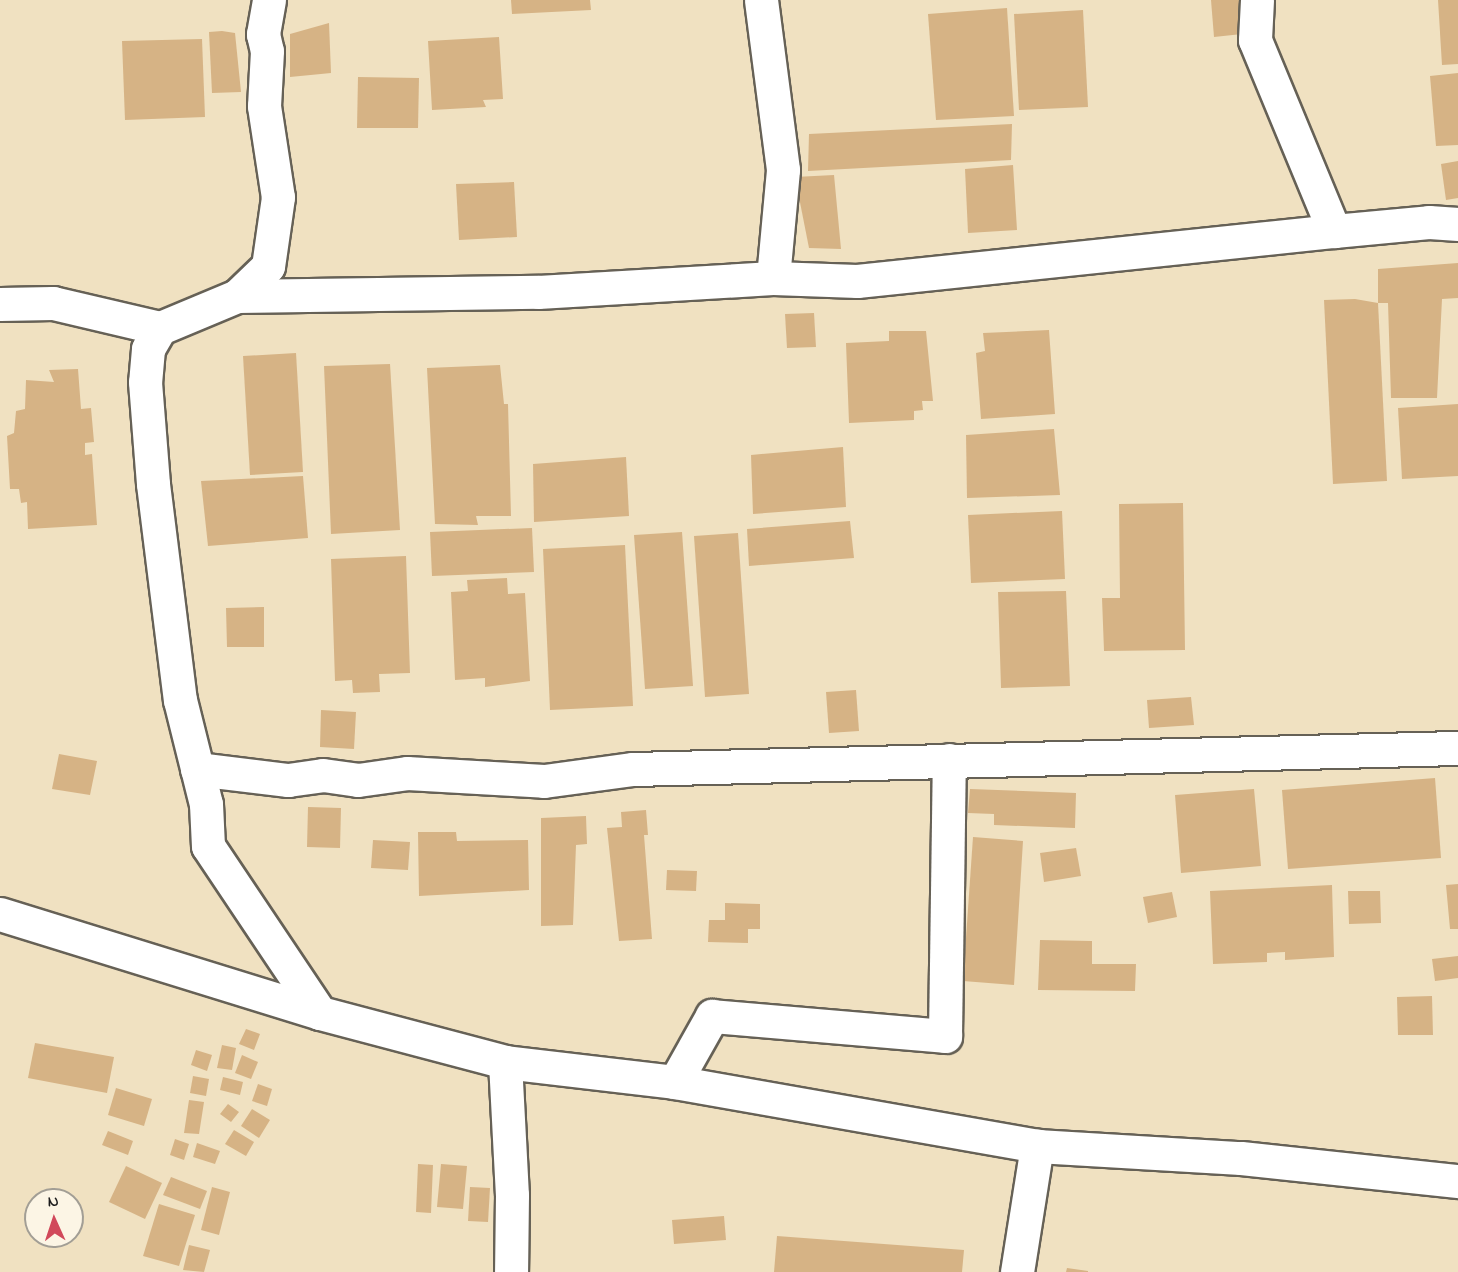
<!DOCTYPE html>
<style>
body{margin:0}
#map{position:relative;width:1458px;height:1272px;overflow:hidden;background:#f0e1c1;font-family:"Indie Flower",sans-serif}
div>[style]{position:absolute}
.building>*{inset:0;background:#d6b385}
.roads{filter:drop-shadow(2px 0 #666156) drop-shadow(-2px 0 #666156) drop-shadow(0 2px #666156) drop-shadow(0 -2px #666156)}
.street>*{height:33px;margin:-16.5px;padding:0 16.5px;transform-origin:16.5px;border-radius:16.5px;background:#fff}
.secondary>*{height:33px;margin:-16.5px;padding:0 16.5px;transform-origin:16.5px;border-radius:16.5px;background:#fff}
span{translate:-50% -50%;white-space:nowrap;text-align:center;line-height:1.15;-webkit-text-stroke:4.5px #fcf5e5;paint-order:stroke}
.north{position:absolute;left:24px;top:1188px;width:60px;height:60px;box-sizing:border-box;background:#fcf5e5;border:2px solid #a29e95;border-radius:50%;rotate:357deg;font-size:16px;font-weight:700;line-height:24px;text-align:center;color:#1c1c1c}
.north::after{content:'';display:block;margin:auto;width:21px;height:27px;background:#d1495b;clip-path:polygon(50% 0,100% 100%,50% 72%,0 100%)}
</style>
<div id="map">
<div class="building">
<i style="clip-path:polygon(511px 0,590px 0,591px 10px,512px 14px)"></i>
<i style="clip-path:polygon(1211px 0,1239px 0,1242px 34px,1214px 37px)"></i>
<i style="clip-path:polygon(1438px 0,1458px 0,1458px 64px,1442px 65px)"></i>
<i style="clip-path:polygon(1007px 8px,1014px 116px,936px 120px,928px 14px)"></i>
<i style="clip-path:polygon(1083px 10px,1088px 107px,1019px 110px,1014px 14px)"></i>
<i style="clip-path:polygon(329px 23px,331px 73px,290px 77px,290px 34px)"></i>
<i style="clip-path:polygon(222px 31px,235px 33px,241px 92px,212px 93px,209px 32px)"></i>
<i style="clip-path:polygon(499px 37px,503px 99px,483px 100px,486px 107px,432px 110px,428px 41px)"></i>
<i style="clip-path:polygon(202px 39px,205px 117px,125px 120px,122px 41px)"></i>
<i style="clip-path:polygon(1458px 73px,1458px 145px,1436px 146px,1430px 76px)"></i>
<i style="clip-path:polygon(358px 77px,419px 78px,418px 128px,357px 128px)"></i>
<i style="clip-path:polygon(1012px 124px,1011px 160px,808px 171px,809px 134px)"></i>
<i style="clip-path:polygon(1458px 161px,1458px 198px,1446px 200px,1441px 164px)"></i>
<i style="clip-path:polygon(1013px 165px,1017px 230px,968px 233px,965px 169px)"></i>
<i style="clip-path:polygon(834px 175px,841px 249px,809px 248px,795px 177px)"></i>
<i style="clip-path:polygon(514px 182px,517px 237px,459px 240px,456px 184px)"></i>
<i style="clip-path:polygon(1458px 263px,1458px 298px,1442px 299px,1437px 398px,1391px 398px,1388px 303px,1378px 303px,1378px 269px)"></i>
<i style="clip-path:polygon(1355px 299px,1378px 303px,1387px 481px,1333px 484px,1324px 300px)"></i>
<i style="clip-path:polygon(814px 313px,816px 347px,787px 348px,785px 314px)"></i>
<i style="clip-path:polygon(1049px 330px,1055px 414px,981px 419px,976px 353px,985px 351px,983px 333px)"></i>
<i style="clip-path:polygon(889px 331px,926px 331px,933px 401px,922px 401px,923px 410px,914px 411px,914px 420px,849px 423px,846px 343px,889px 341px)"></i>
<i style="clip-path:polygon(296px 353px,303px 472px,250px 475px,243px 356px)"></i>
<i style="clip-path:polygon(390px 364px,400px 530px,331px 534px,324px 366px)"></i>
<i style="clip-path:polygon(500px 365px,504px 404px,508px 404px,511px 516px,476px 516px,478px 525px,435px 524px,427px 368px)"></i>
<i style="clip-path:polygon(78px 369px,81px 409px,91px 408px,94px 442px,85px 443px,85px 455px,92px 454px,97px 525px,28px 529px,27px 502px,21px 503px,19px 489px,10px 489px,7px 436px,14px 433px,16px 411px,25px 409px,26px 380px,54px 382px,49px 370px)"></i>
<i style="clip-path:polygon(1458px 404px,1458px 476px,1402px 479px,1398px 408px)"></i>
<i style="clip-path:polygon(1054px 429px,1060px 495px,967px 498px,966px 435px)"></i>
<i style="clip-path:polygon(843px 447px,846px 507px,753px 514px,751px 455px)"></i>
<i style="clip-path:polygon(626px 457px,629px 516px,534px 522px,533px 464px)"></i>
<i style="clip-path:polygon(303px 476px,308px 538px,208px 546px,201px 481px)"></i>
<i style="clip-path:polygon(1183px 503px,1185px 650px,1104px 651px,1102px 598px,1120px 598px,1119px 504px)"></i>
<i style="clip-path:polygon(1062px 511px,1065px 579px,971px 583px,968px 515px)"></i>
<i style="clip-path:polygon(850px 521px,854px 558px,749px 566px,747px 529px)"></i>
<i style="clip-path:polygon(532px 528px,534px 572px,432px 576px,430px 532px)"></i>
<i style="clip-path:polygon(682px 532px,693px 686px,645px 689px,634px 535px)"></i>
<i style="clip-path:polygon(738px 533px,749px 694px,705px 697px,694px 536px)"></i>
<i style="clip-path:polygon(625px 545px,633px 706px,550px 710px,543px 549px)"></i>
<i style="clip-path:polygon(406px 556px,410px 673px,379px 674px,380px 692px,353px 693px,352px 680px,335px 681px,331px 559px)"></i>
<i style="clip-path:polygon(507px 578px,508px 594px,525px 593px,530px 681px,485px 687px,485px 678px,455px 680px,451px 592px,468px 591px,467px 580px)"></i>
<i style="clip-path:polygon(1066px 591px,1070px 686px,1001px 688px,998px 592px)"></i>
<i style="clip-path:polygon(264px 607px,264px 647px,227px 647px,226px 608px)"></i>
<i style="clip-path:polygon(856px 690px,859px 731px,829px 733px,826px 692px)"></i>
<i style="clip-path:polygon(1191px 697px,1194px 725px,1149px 728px,1147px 700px)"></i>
<i style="clip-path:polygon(321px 710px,356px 712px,354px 749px,320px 747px)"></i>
<i style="clip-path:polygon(59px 754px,97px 761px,90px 795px,52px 789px)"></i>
<i style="clip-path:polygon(1435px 778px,1441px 858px,1288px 869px,1282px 790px)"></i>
<i style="clip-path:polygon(970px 789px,1076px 793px,1075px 828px,994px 825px,994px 814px,968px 813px)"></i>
<i style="clip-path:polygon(1254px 789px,1261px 866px,1181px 873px,1175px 795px)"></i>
<i style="clip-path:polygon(308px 807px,341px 808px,340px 848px,307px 847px)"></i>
<i style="clip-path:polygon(646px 810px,648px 835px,644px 835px,652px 939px,619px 941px,607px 828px,622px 827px,621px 812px)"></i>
<i style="clip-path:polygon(586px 816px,587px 844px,576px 845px,573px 925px,541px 926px,541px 818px)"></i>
<i style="clip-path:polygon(418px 832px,456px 832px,457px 841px,528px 840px,529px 890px,419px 896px)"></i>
<i style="clip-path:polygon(973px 837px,1023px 841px,1014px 985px,963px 981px)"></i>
<i style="clip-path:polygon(373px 840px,410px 842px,408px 870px,371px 868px)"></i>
<i style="clip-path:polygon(1076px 848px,1081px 876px,1044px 882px,1040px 853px)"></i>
<i style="clip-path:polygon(667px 870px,697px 871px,696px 891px,666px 890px)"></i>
<i style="clip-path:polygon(1458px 884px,1458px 929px,1450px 929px,1446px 885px)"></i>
<i style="clip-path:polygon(1332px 885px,1334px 957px,1285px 960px,1285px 952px,1267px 953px,1267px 962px,1213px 964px,1210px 891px)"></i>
<i style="clip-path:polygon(1348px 891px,1380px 891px,1381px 923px,1349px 924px)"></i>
<i style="clip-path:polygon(1172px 892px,1177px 917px,1148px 923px,1143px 897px)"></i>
<i style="clip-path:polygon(725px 903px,760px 904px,760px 929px,748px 929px,748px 943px,708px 942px,709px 920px,725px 920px)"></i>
<i style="clip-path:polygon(1040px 940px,1092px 941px,1092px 964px,1136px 964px,1135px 991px,1038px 990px)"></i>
<i style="clip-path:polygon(1458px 956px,1458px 978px,1435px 981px,1432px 959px)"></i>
<i style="clip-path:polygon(1432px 996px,1433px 1035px,1398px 1035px,1397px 997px)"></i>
<i style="clip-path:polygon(246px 1029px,260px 1034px,254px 1050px,239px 1044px)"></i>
<i style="clip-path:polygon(35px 1043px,114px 1057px,107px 1093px,28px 1078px)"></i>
<i style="clip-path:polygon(222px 1045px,236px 1048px,232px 1070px,217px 1068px)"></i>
<i style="clip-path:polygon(196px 1050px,212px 1055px,207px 1071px,191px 1065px)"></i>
<i style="clip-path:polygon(242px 1055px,258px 1062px,251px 1079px,235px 1073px)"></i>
<i style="clip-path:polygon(193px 1076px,209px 1079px,206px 1096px,190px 1093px)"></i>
<i style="clip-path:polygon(223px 1077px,243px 1082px,240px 1095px,220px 1090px)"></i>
<i style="clip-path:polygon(258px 1084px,272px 1089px,267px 1106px,252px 1101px)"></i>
<i style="clip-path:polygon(116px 1088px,152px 1099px,144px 1126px,108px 1115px)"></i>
<i style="clip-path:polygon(189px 1100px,204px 1102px,199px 1134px,184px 1133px)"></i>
<i style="clip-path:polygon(228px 1104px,239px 1112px,231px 1122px,220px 1114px)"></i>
<i style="clip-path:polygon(252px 1109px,270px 1120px,259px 1138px,241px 1126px)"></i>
<i style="clip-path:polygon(234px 1130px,254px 1142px,246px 1156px,225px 1144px)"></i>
<i style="clip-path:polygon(108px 1131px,133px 1141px,128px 1155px,102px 1145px)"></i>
<i style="clip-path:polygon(175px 1139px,189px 1144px,184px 1160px,170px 1155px)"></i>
<i style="clip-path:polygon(197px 1143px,220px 1151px,215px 1164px,193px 1157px)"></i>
<i style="clip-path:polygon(418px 1164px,433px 1165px,431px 1213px,416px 1212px)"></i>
<i style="clip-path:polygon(441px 1164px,467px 1166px,463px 1209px,437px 1207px)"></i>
<i style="clip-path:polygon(126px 1166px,162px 1183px,145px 1219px,109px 1202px)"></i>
<i style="clip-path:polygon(171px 1177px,207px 1191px,200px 1209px,163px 1195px)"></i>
<i style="clip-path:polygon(212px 1187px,230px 1192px,219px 1235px,201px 1230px)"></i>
<i style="clip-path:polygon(470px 1187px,490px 1188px,488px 1222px,468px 1221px)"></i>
<i style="clip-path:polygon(159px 1204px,195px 1215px,179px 1266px,143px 1256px)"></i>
<i style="clip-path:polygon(724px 1216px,726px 1240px,674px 1244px,672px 1220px)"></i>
<i style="clip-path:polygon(777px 1236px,964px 1250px,962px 1272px,774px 1272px)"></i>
<i style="clip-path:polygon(189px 1245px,210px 1250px,204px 1272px,183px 1270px)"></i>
<i style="clip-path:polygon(1067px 1268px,1088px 1271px,1088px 1272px,1066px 1272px)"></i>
</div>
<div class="roads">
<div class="street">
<i style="left:269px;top:0;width:35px;rotate:100deg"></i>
<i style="left:263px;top:34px;width:17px;rotate:77deg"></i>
<i style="left:267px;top:51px;width:55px;rotate:93.1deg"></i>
<i style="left:264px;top:106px;width:92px;rotate:81.3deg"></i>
<i style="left:278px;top:197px;width:70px;rotate:98.2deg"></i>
<i style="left:268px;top:266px;width:43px;rotate:135.9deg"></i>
<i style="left:237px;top:296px;width:83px;rotate:157.4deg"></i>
<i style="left:160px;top:328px;width:24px;rotate:120deg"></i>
<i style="left:148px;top:349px;width:33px;rotate:95deg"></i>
<i style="left:145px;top:382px;width:102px;rotate:85.5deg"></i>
<i style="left:153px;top:484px;width:218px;rotate:82.9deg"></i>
<i style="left:180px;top:700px;width:107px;rotate:76deg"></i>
<i style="left:206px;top:804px;width:42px;rotate:87.3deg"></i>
<i style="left:208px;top:846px;width:201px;rotate:56.2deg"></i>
<i style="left:761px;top:0;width:171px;rotate:82.6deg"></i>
<i style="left:783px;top:170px;width:108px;rotate:95.3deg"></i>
<i style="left:773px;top:278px;width:84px;rotate:2deg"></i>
<i style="left:857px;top:281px;width:480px;rotate:-6deg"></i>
<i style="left:1334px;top:231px;width:95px;rotate:-5.4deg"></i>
<i style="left:1429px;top:222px;width:29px;rotate:4deg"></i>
<i style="left:1257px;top:0;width:40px;rotate:92.9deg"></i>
<i style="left:1255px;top:40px;width:207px;rotate:67.5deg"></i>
<i style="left:237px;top:296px;width:301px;rotate:-0.8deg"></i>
<i style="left:538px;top:292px;width:235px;rotate:-3.4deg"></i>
<i style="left:0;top:304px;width:53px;rotate:-1.1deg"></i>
<i style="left:53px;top:303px;width:110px;rotate:13.2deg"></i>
<i style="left:197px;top:769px;width:92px;rotate:6.9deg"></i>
<i style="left:288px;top:780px;width:35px;rotate:-8deg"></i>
<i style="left:323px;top:775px;width:35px;rotate:8deg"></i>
<i style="left:358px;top:780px;width:49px;rotate:-8.1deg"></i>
<i style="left:407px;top:773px;width:137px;rotate:3.3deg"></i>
<i style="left:544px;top:781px;width:90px;rotate:-7.7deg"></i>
<i style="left:633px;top:769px;width:825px;rotate:-1.46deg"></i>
<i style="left:505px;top:1062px;width:133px;rotate:87deg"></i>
<i style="left:512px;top:1195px;width:77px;rotate:90.7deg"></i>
<i style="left:675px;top:1082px;width:76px;rotate:-60.7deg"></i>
<i style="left:712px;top:1016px;width:234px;rotate:4.9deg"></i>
<i style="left:945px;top:1036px;width:276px;rotate:-89.2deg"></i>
<i style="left:1017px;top:1272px;width:128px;rotate:-81deg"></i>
</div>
<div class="secondary">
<i style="left:0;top:914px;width:335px;rotate:17.2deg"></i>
<i style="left:320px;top:1013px;width:191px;rotate:14.8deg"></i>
<i style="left:505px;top:1062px;width:171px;rotate:6.7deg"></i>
<i style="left:675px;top:1082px;width:368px;rotate:10deg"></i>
<i style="left:1037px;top:1146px;width:204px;rotate:3.4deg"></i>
<i style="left:1241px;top:1158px;width:218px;rotate:6.1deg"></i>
</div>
</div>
<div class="north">N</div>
</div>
